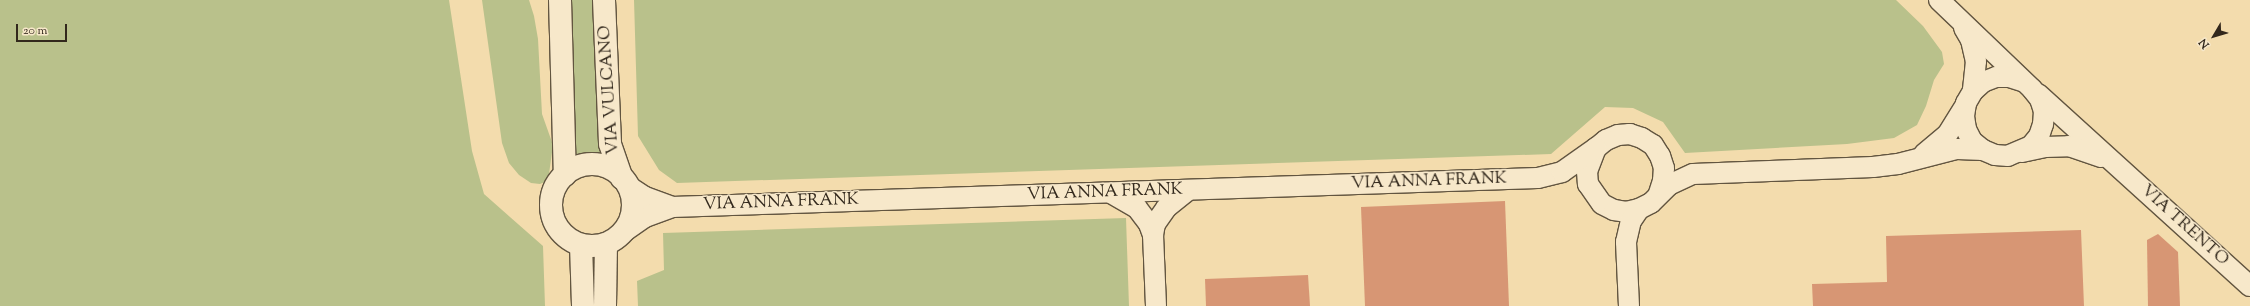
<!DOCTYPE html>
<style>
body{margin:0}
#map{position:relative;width:2250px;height:306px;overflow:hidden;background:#f3dcad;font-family:"Sorts Mill Goudy",serif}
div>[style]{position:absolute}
.green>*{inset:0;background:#b9c18b}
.building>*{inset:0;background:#d79674}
.roads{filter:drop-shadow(1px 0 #625540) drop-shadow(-1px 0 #625540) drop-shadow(0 1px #625540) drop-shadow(0 -1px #625540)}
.minor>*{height:20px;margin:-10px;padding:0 10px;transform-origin:10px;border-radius:10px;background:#f7e8ca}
.secondary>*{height:22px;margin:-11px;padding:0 11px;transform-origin:11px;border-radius:11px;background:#f7e8ca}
.secondary>.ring{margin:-11px;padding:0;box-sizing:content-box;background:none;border:22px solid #f7e8ca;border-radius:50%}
span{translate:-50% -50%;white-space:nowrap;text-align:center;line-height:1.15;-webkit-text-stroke:3px #f7e8ca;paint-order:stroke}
.street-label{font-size:17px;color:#32281c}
.north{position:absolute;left:2194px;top:16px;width:40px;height:40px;-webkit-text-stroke:3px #f7e8ca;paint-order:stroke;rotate:232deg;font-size:11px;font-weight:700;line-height:16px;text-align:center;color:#32281c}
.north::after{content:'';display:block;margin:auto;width:14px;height:18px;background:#32281c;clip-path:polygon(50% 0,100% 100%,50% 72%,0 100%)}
.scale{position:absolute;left:16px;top:24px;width:51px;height:18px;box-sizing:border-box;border:2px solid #32281c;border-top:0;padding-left:5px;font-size:12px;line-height:14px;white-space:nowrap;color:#32281c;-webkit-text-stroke:3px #f7e8ca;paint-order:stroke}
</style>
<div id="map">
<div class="green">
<i style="clip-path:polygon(0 0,449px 0,472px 151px,484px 194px,543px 246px,545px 306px,0 306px)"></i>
<i style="clip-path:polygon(482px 0,529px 0,534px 16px,538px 39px,542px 114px,553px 145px,549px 174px,547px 181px,540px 184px,531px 183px,519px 175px,509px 163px,502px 143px)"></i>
<i style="clip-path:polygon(569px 0,596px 0,602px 160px,591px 158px,575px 161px)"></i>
<i style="clip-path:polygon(634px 0,1896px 0,1923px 26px,1942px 52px,1944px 64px,1934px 80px,1926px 106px,1917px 125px,1894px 138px,1847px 144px,1685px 153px,1663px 122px,1633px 108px,1605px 107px,1551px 154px,677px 183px,659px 170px,638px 136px)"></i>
<i style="clip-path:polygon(1126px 218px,1129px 306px,638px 306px,637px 281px,664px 270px,663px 233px)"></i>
</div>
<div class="building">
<i style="clip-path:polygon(1505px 201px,1509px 306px,1365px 306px,1361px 207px)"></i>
<i style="clip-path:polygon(2081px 230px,2084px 306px,1813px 306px,1812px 284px,1887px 282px,1886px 236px)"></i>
<i style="clip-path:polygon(2158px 234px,2178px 252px,2180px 306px,2148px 306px,2147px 240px)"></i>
<i style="clip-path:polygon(1308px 275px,1310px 306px,1206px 306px,1205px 279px)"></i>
</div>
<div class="roads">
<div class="minor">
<i style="left:1939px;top:0;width:129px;rotate:43.7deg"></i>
<i style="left:2032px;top:89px;width:13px;rotate:51deg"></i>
<i style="left:2040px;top:99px;width:13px;rotate:72deg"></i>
<i style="left:2044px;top:111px;width:13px;rotate:94deg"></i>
<i style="left:2043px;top:124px;width:13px;rotate:108deg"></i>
<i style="left:2039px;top:136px;width:13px;rotate:129deg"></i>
<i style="left:2031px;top:146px;width:25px;rotate:157deg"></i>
<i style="left:2008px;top:156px;width:13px;rotate:-176deg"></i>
<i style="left:1995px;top:155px;width:13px;rotate:-157deg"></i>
<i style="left:1983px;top:150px;width:14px;rotate:-141deg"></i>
<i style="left:1972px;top:141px;width:13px;rotate:-117deg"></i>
<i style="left:1966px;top:129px;width:13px;rotate:-99deg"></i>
<i style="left:1964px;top:116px;width:13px;rotate:-81deg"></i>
<i style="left:1966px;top:103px;width:14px;rotate:-60deg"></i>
<i style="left:1973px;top:91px;width:13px;rotate:-42deg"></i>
<i style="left:1983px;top:82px;width:14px;rotate:-21deg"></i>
<i style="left:1996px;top:77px;width:13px"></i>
<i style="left:2009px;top:77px;width:14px;rotate:17deg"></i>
<i style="left:1964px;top:28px;width:14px;rotate:60deg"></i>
<i style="left:1971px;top:40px;width:22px;rotate:77deg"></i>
<i style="left:1976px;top:61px;width:30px;rotate:96deg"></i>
<i style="left:2038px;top:94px;width:286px;rotate:42.2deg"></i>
<i style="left:2022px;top:152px;width:24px;rotate:-12deg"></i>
<i style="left:2045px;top:147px;width:24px;rotate:-2deg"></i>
<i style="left:2069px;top:146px;width:34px;rotate:19deg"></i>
<i style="left:1924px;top:154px;width:30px;rotate:-40deg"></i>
<i style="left:1947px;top:135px;width:34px;rotate:-58deg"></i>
<i style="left:628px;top:186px;width:20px;rotate:33deg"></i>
<i style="left:645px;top:197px;width:29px;rotate:20deg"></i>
<i style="left:1111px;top:193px;width:30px;rotate:30deg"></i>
<i style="left:1137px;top:208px;width:20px;rotate:53deg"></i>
<i style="left:1149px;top:224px;width:12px;rotate:70deg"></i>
<i style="left:1659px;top:193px;width:13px;rotate:-72deg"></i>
<i style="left:1663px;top:181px;width:13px;rotate:-86deg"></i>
<i style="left:1664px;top:168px;width:13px;rotate:-108deg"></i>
<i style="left:1660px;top:156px;width:13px;rotate:-122deg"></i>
<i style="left:1653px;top:145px;width:13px;rotate:-148deg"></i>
<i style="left:1642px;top:138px;width:13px;rotate:-162deg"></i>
<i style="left:1630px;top:134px;width:12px;rotate:175deg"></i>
<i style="left:1618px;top:135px;width:13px;rotate:157deg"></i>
<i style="left:1606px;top:140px;width:13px;rotate:141deg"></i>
<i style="left:1596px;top:148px;width:25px;rotate:111deg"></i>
<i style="left:1587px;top:171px;width:13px;rotate:86deg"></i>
<i style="left:1588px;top:184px;width:24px;rotate:55deg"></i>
<i style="left:1602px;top:204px;width:13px;rotate:27deg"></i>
<i style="left:1614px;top:210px;width:12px;rotate:9deg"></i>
<i style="left:1626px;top:212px;width:13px;rotate:-13deg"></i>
<i style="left:1639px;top:209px;width:13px;rotate:-27deg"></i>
<i style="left:1651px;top:203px;width:25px;rotate:-45deg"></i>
<i style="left:1669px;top:185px;width:26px;rotate:-25deg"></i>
<i style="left:1693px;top:174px;width:180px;rotate:-2.2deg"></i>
<i style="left:1873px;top:167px;width:25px;rotate:-7deg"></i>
<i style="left:1898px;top:164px;width:61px;rotate:-14.3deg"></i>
<i style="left:1957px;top:149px;width:26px;rotate:2deg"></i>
<i style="left:622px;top:233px;width:28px;rotate:-35deg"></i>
<i style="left:645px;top:217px;width:29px;rotate:-20deg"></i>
<i style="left:672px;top:207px;width:866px;rotate:-1.92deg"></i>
<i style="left:1538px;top:178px;width:25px;rotate:-14deg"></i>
<i style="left:1562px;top:172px;width:42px;rotate:-35.2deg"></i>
<i style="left:1156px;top:306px;width:71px;rotate:-92.4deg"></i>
<i style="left:1153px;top:235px;width:11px;rotate:-80deg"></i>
<i style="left:1155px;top:224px;width:19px;rotate:-55deg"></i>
<i style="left:1166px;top:208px;width:28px;rotate:-39deg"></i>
<i style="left:1629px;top:306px;width:64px;rotate:-92.7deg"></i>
<i style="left:1626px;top:242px;width:22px;rotate:-77deg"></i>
<i style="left:1631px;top:221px;width:14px;rotate:-56deg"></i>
</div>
<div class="secondary">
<i style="left:560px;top:0;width:175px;rotate:88.4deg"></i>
<i style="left:604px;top:0;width:144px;rotate:87.6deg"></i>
<i style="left:610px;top:144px;width:36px;rotate:71deg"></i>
<i class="ring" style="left:551px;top:164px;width:60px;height:60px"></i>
<i style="left:581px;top:245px;width:61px;rotate:88.1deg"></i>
<i style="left:605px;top:306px;width:62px;rotate:-89.1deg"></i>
</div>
</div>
<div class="street-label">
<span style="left:610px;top:90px;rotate:-94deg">VIA VULCANO</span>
<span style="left:1429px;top:182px;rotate:-2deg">VIA ANNA FRANK</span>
<span style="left:1105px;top:193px;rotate:-2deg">VIA ANNA FRANK</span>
<span style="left:781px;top:203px;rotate:-2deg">VIA ANNA FRANK</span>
<span style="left:2184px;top:226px;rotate:42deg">VIA TRENTO</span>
</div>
<div class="north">N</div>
<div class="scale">20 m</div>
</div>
